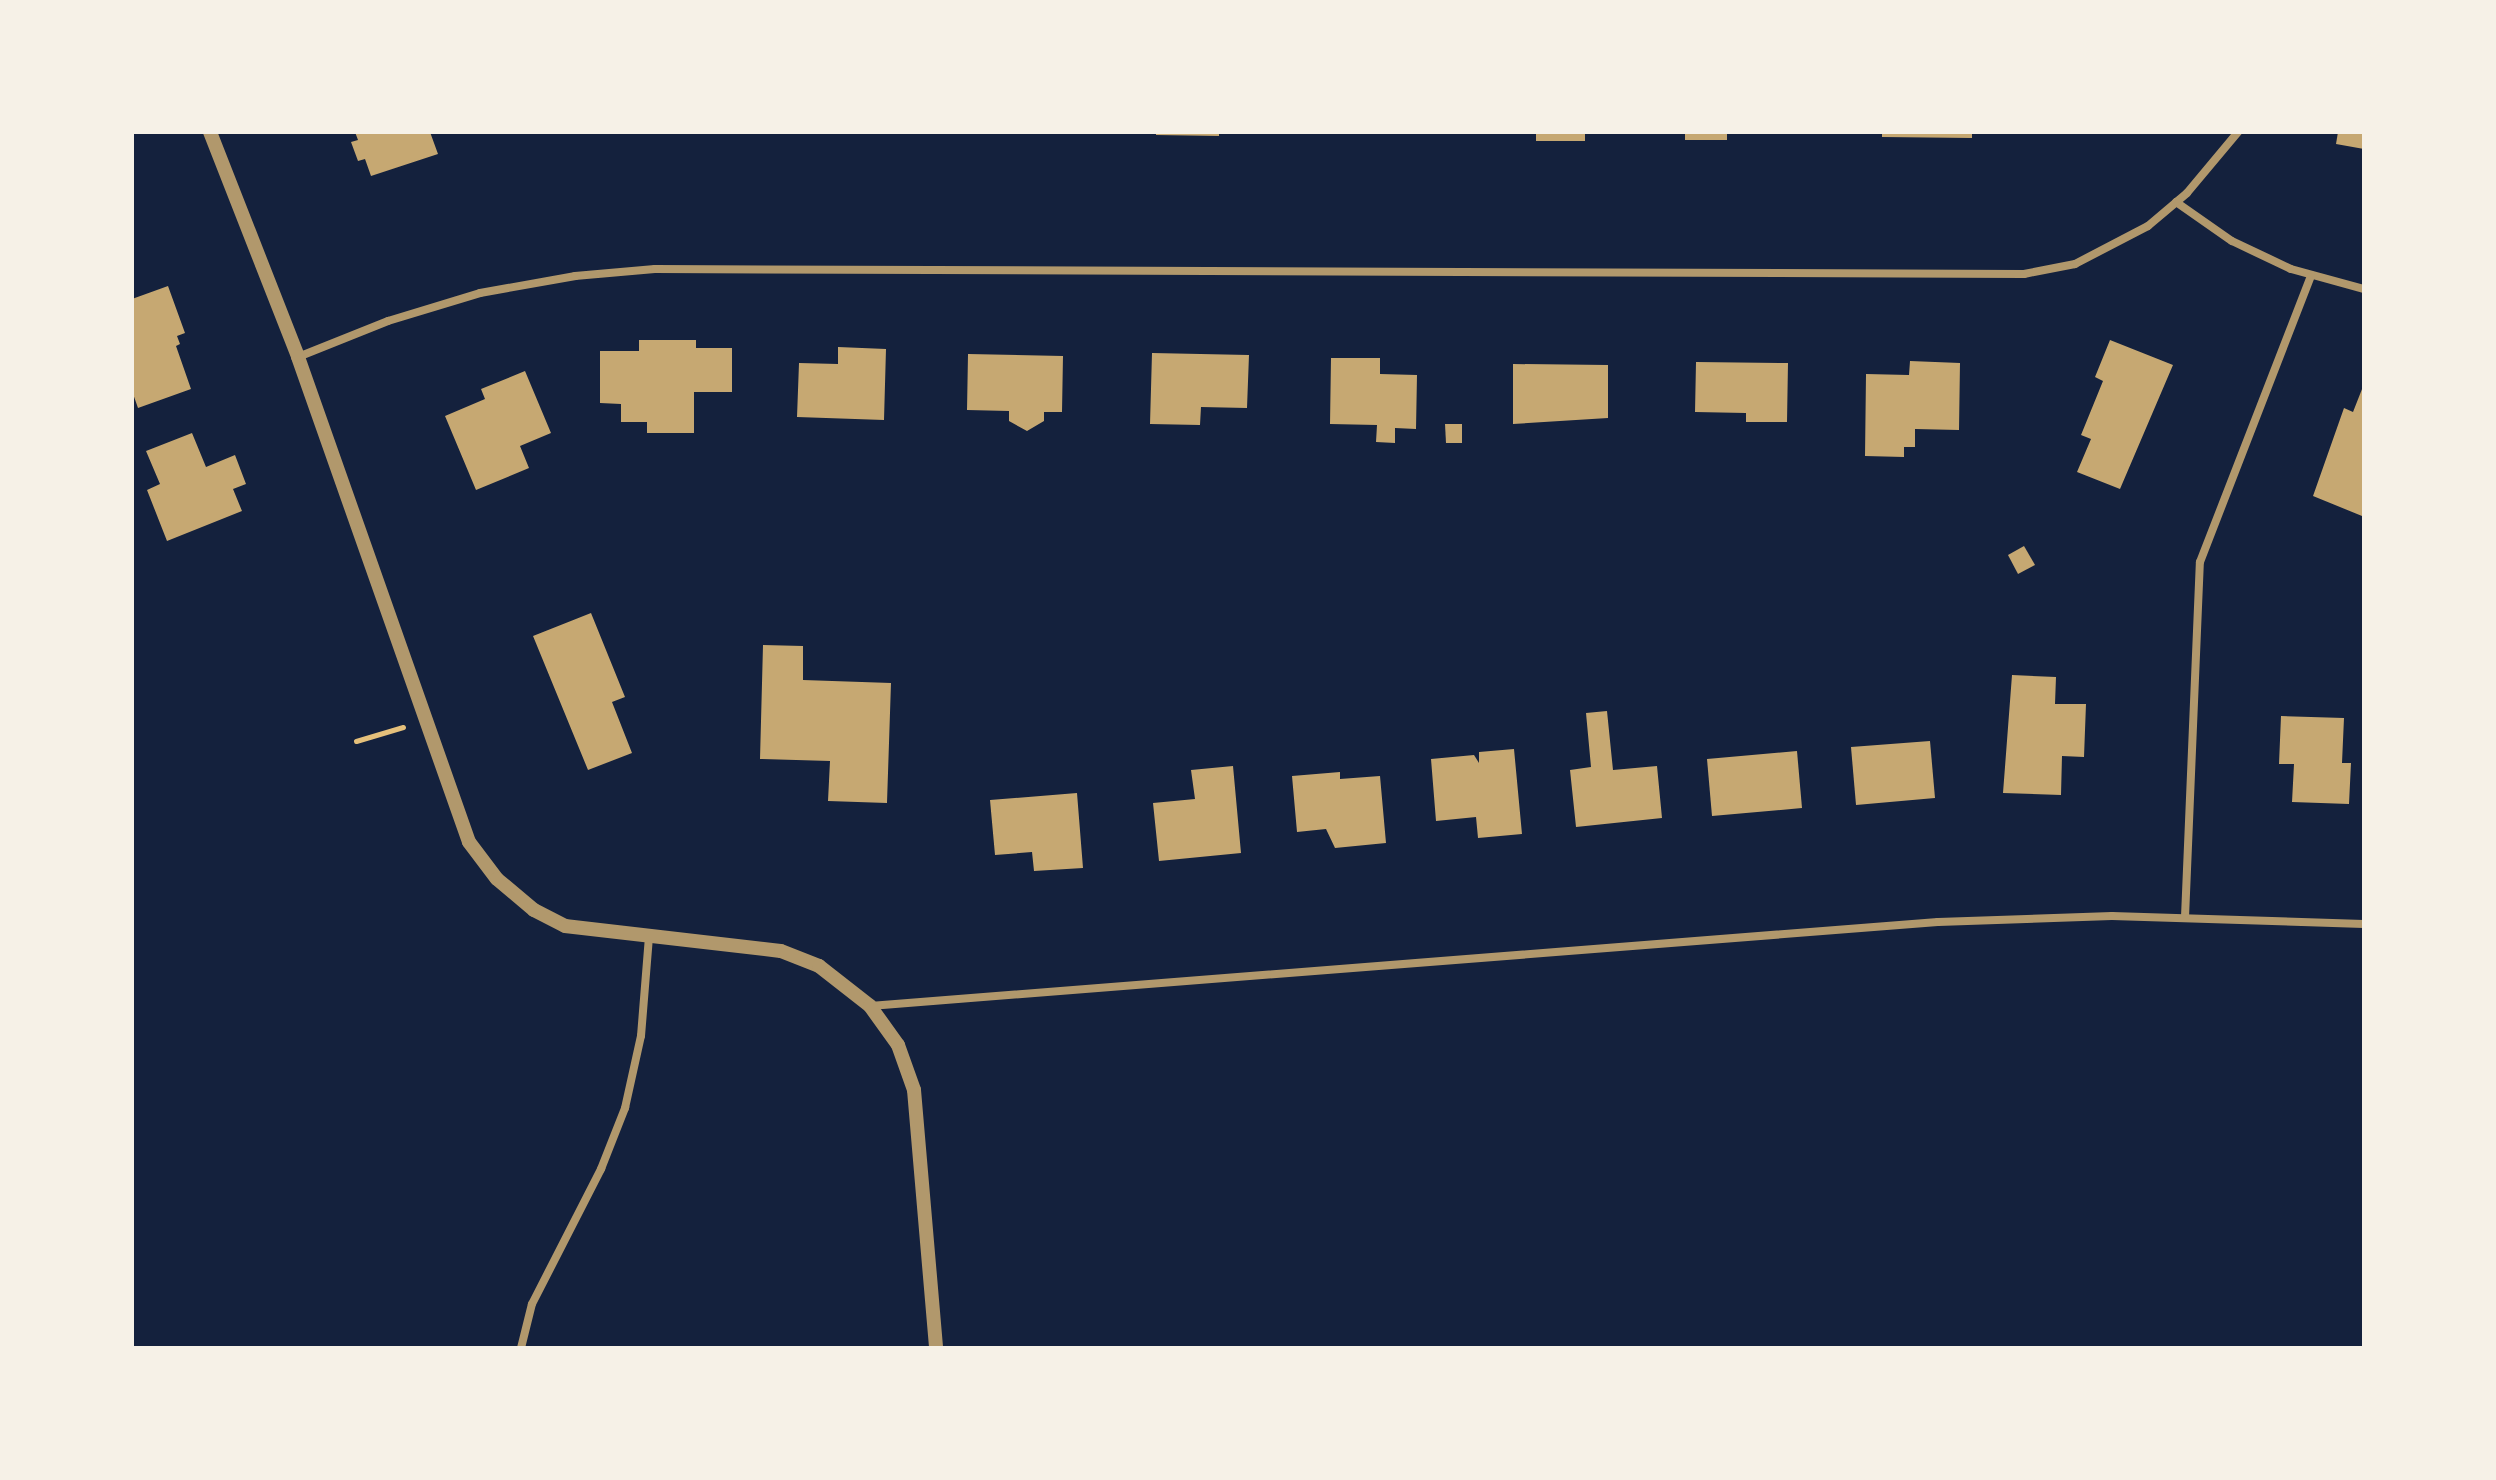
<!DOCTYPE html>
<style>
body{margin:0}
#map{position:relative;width:2496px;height:1480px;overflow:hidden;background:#14213d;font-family:Quicksand,sans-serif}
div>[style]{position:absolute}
.building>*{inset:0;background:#c6a872}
.path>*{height:5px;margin:-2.5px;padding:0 2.5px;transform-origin:2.5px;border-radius:2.5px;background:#e5c07b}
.minor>*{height:8px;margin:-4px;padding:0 4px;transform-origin:4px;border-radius:4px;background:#b1986c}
.tertiary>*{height:14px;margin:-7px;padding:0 7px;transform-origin:7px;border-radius:7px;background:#b1986c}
span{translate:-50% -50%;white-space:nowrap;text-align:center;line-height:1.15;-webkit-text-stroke:7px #f6f1e7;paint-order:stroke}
.frame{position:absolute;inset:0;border:134px solid #f6f1e7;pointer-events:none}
</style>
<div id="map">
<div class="building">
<i style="clip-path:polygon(355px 132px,430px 132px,438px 154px,371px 176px,365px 159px,358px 161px,351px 142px,358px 140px)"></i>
<i style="clip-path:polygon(1156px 132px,1219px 132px,1219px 136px,1156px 135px)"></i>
<i style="clip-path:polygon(1536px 132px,1585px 132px,1585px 141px,1536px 141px)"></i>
<i style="clip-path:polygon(1685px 132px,1727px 132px,1727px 140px,1685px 140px)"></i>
<i style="clip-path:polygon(1882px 132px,1972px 132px,1972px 138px,1882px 137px)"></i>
<i style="clip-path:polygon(2338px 132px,2364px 132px,2364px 149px,2336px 144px)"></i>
<i style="clip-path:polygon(168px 286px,185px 333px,177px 336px,180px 344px,176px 346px,191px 389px,138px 408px,132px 391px,132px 299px)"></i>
<i style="clip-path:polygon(639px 340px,696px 340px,696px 348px,732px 348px,732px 392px,694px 392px,694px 433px,647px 433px,647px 422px,621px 422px,621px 404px,600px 403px,600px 351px,639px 351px)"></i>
<i style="clip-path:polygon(2110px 340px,2173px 365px,2120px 489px,2077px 472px,2091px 439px,2081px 435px,2103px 381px,2095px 377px)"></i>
<i style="clip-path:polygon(838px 347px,886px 349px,884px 420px,797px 417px,799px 363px,838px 364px)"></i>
<i style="clip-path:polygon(1152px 353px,1249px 355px,1247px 408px,1201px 407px,1200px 425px,1150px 424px)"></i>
<i style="clip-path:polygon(968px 354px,1063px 356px,1062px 412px,1044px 412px,1044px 421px,1027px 431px,1009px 421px,1009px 411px,967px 410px)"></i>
<i style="clip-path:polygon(1331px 358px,1380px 358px,1380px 374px,1417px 375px,1416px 429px,1395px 428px,1395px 443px,1376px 442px,1377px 425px,1330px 424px)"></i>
<i style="clip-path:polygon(1910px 361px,1960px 363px,1959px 430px,1915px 429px,1915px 447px,1904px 447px,1904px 457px,1865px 456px,1866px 374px,1909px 375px)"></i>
<i style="clip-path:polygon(1696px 362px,1788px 363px,1787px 422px,1746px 422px,1746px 413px,1695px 412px)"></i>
<i style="clip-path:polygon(1513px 364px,1608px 365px,1608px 418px,1513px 424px)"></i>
<i style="clip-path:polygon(525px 371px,551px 433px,520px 446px,529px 468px,476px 490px,445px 416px,485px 399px,481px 389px)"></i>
<i style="clip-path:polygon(2364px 384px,2364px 510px,2362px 516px,2313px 496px,2344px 408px,2353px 412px)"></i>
<i style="clip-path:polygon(1445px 424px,1462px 424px,1462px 443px,1446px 443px)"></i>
<i style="clip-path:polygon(192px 433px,206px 467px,235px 455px,246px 484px,233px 489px,242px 511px,167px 541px,147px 490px,160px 484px,146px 451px)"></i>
<i style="clip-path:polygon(2024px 546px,2035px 565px,2018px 574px,2008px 555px)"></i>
<i style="clip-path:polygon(591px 613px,625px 697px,612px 702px,632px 753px,588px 770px,533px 636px)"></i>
<i style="clip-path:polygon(763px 645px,803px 646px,803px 680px,891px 683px,887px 803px,828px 801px,830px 761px,760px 759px)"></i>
<i style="clip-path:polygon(2012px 675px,2056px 677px,2055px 704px,2086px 704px,2084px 757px,2062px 756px,2061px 795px,2003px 793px)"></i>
<i style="clip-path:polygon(1607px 711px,1613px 770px,1657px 766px,1662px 818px,1576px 827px,1570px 770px,1591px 767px,1586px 713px)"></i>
<i style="clip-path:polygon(2281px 716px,2344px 718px,2342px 763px,2351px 763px,2349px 804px,2292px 802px,2294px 764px,2279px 764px)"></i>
<i style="clip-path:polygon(1930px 741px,1935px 798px,1856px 805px,1851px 747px)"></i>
<i style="clip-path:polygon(1514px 749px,1522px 834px,1478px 838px,1476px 817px,1436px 821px,1431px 759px,1474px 755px,1479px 763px,1479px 752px)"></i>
<i style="clip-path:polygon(1797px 751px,1802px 808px,1712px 816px,1707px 759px)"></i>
<i style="clip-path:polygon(1233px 766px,1241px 853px,1159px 861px,1153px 803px,1195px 799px,1191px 770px)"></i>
<i style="clip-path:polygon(1340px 772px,1340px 779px,1380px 776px,1386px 843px,1335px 848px,1326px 829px,1297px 832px,1292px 776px)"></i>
<i style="clip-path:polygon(1077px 793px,1083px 868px,1034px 871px,1032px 852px,995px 855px,990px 800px)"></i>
</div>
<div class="path">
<i style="left:356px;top:741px;width:49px;rotate:-16.6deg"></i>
</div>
<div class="minor">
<i style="left:2176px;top:202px;width:68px;rotate:34.9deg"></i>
<i style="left:2232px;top:241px;width:65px;rotate:25.4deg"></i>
<i style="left:2291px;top:269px;width:76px;rotate:15.3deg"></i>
<i style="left:298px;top:357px;width:97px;rotate:-21.8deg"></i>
<i style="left:388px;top:321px;width:96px;rotate:-16.9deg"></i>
<i style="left:480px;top:293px;width:97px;rotate:-10.1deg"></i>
<i style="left:575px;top:276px;width:80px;rotate:-5deg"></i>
<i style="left:655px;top:269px;width:1369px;rotate:0.21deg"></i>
<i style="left:2024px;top:274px;width:52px;rotate:-11.1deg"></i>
<i style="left:2075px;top:264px;width:82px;rotate:-27.5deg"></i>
<i style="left:2148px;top:226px;width:51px;rotate:-40.2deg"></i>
<i style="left:2187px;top:193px;width:80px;rotate:-50.1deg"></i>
<i style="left:2185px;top:917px;width:355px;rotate:-87.6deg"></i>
<i style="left:2200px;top:562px;width:307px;rotate:-68.8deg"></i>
<i style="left:870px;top:1006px;width:1071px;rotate:-4.5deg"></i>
<i style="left:1938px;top:922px;width:174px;rotate:-2deg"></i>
<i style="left:2112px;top:916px;width:252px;rotate:1.8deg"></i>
<i style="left:521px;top:1348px;width:45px;rotate:-76deg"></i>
<i style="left:532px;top:1304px;width:152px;rotate:-62.9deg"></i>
<i style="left:601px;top:1169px;width:66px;rotate:-68.5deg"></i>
<i style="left:625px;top:1108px;width:74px;rotate:-77.5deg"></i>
<i style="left:641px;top:1036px;width:100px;rotate:-85.4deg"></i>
</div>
<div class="tertiary">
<i style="left:210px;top:132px;width:242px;rotate:68.6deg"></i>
<i style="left:298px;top:357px;width:514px;rotate:70.58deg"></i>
<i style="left:469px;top:842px;width:46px;rotate:52.9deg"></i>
<i style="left:497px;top:879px;width:48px;rotate:40deg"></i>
<i style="left:534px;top:910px;width:35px;rotate:27deg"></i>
<i style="left:565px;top:926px;width:217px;rotate:6.6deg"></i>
<i style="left:781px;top:951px;width:41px;rotate:21.5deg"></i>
<i style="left:819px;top:966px;width:65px;rotate:38.1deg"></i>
<i style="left:870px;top:1006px;width:48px;rotate:54.3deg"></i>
<i style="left:898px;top:1045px;width:48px;rotate:70.4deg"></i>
<i style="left:914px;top:1090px;width:259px;rotate:85.1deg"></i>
</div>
<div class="frame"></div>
</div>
